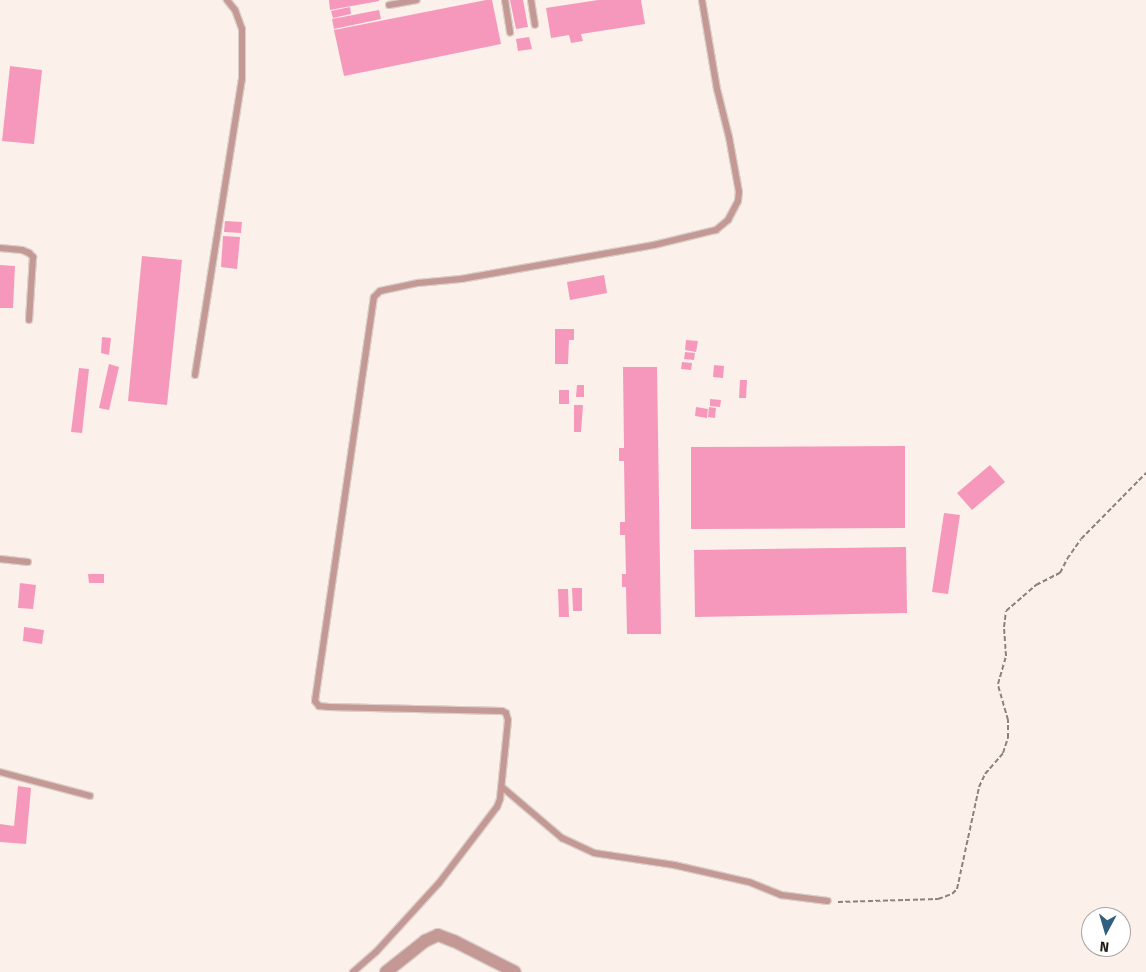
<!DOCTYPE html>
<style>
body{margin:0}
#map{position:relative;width:1146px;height:972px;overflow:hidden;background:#fcf1ea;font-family:"Fira Sans",sans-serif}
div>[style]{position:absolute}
.building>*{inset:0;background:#f598bb}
.path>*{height:2px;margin-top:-1px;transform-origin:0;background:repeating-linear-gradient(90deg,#8a827c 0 5px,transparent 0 7.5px)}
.roads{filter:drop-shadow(1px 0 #d9cfc8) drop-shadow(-1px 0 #d9cfc8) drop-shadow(0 1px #d9cfc8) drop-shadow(0 -1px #d9cfc8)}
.service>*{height:6px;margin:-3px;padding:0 3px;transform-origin:3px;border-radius:3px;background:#c49894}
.minor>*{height:12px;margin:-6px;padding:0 6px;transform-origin:6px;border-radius:6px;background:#c49894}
span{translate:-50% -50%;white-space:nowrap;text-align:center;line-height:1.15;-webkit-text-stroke:4px #fff;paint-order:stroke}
.north{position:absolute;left:1081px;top:907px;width:50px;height:50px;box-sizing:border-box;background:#fff;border:1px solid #a7a4a2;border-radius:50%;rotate:186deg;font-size:14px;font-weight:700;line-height:20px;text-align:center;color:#221c17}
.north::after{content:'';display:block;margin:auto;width:18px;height:22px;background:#30607e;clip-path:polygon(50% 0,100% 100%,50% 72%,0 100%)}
</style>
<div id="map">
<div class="building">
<i style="clip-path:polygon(329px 0,379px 0,379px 1px,330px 10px)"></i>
<i style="clip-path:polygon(486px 0,492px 0,501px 44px,344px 76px,334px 30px)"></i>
<i style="clip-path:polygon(510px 0,523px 0,528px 27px,516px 29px)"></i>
<i style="clip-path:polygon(598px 0,641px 0,645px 24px,581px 34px,583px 41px,571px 43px,569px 35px,551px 38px,546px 8px)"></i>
<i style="clip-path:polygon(350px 7px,351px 14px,333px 18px,331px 11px)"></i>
<i style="clip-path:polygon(379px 10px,381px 19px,334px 29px,332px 19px)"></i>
<i style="clip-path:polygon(529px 37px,532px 49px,518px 51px,516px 39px)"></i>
<i style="clip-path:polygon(10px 66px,42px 70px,34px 144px,2px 141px)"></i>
<i style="clip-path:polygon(225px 221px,242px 222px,241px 233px,224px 232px)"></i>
<i style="clip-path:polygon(223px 236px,240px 237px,237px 269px,221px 267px)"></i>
<i style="clip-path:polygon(142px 256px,182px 260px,167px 405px,128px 401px)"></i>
<i style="clip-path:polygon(0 265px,15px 266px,13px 308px,0 308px)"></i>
<i style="clip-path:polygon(604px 275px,607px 293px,570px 300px,567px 282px)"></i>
<i style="clip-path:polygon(555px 329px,574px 329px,574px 340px,569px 340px,568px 364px,555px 364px)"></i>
<i style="clip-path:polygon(102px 337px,111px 338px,109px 355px,101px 353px)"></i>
<i style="clip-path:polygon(686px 340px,698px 341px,696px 352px,685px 350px)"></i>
<i style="clip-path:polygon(685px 352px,695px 353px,694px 360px,684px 359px)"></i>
<i style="clip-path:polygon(682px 362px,692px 363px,691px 370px,681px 369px)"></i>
<i style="clip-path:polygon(109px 364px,119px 367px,109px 410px,99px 408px)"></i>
<i style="clip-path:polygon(714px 365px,724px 366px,723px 378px,713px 377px)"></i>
<i style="clip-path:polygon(623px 367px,657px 367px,661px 634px,627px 634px,626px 587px,622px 587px,622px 574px,626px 574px,625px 535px,620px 535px,620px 522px,625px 522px,624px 461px,619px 461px,619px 448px,624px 448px)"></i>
<i style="clip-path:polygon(79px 368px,89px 369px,82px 433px,71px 432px)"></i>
<i style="clip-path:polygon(740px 380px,747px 380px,746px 398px,739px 398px)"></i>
<i style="clip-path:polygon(577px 385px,584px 385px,584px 397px,576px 397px)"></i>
<i style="clip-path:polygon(559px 390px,569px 390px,569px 404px,559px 404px)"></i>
<i style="clip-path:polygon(710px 399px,721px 400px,720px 407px,710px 406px)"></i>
<i style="clip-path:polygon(574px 405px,583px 405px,581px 432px,574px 432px)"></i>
<i style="clip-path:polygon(696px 407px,708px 409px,707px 418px,695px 416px)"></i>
<i style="clip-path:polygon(709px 407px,716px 408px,715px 418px,708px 417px)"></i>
<i style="clip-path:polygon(905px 446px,905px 528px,691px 529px,691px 447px)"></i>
<i style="clip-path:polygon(990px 465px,1005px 482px,972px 510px,957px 493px)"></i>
<i style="clip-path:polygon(944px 513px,960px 515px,948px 594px,932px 592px)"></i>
<i style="clip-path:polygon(906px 547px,907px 613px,695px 617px,694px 550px)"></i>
<i style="clip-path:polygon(88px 574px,104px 574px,104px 583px,89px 583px)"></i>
<i style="clip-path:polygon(20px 583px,36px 585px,33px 609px,18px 608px)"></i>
<i style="clip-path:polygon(572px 588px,582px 588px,582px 611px,573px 611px)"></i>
<i style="clip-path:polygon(558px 589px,568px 589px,569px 617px,559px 617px)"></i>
<i style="clip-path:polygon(24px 627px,44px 630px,42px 644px,23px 641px)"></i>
<i style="clip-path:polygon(18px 786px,31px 788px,26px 844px,0 842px,0 824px,14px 826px)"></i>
</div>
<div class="path">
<i style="left:838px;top:902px;width:100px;rotate:-1.7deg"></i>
<i style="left:938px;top:899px;width:15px;rotate:-20deg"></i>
<i style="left:952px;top:894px;width:7px;rotate:-45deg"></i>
<i style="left:957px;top:889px;width:104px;rotate:-77.8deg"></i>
<i style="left:979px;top:787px;width:14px;rotate:-65deg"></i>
<i style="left:985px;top:774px;width:28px;rotate:-49deg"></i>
<i style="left:1003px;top:753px;width:16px;rotate:-72deg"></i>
<i style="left:1008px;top:738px;width:18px;rotate:-90deg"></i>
<i style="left:1008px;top:720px;width:37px;rotate:-106deg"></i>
<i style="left:998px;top:684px;width:29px;rotate:-74deg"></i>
<i style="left:1006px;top:656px;width:29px;rotate:-94deg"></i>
<i style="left:1004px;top:627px;width:16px;rotate:-83deg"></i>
<i style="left:1006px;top:611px;width:40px;rotate:-41deg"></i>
<i style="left:1036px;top:585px;width:27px;rotate:-27deg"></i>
<i style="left:1060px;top:573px;width:16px;rotate:-63deg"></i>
<i style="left:1067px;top:559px;width:24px;rotate:-55deg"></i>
<i style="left:1081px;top:539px;width:93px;rotate:-45.4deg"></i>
</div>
<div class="roads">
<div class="service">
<i style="left:505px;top:0;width:33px;rotate:81deg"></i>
<i style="left:531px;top:0;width:25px;rotate:81deg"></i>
<i style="left:389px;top:5px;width:28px;rotate:-10deg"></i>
<i style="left:0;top:248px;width:22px;rotate:5deg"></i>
<i style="left:22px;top:250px;width:8px;rotate:23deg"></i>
<i style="left:29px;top:253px;width:6px;rotate:45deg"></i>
<i style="left:33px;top:257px;width:63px;rotate:93.6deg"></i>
<i style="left:195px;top:375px;width:300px;rotate:-81deg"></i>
<i style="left:242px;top:79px;width:50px;rotate:-90deg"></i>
<i style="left:242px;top:29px;width:20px;rotate:-110deg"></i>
<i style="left:235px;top:10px;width:13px;rotate:-129deg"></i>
<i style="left:0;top:559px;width:28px;rotate:6deg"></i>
<i style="left:0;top:772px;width:93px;rotate:14.9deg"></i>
<i style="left:502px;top:787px;width:79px;rotate:40.4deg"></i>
<i style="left:562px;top:838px;width:35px;rotate:25deg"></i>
<i style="left:594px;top:853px;width:81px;rotate:8.5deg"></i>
<i style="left:674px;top:865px;width:77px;rotate:12.8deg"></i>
<i style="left:749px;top:882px;width:35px;rotate:22deg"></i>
<i style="left:781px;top:895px;width:47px;rotate:7.3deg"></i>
<i style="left:353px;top:972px;width:30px;rotate:-41deg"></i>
<i style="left:376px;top:952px;width:93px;rotate:-47.6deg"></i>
<i style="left:439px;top:883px;width:96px;rotate:-52.7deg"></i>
<i style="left:497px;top:807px;width:9px;rotate:-69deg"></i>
<i style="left:500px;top:799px;width:79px;rotate:-84.2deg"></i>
<i style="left:508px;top:720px;width:7px;rotate:-106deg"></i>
<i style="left:506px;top:713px;width:4px;rotate:-153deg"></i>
<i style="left:502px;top:711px;width:173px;rotate:-178.7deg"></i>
<i style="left:329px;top:707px;width:10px;rotate:-174deg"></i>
<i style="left:319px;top:706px;width:6px;rotate:-129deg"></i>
<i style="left:315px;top:701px;width:408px;rotate:-81.7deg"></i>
<i style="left:374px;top:297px;width:8px;rotate:-45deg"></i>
<i style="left:380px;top:291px;width:39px;rotate:-12deg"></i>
<i style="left:418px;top:283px;width:43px;rotate:-5.3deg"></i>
<i style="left:461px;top:279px;width:196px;rotate:-10deg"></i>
<i style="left:654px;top:245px;width:64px;rotate:-13.6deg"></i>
<i style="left:716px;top:230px;width:16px;rotate:-40deg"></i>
<i style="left:728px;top:220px;width:21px;rotate:-62deg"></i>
<i style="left:738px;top:201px;width:9px;rotate:-84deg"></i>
<i style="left:739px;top:192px;width:56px;rotate:-100.3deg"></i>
<i style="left:729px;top:137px;width:49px;rotate:-104deg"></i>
<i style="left:717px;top:89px;width:90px;rotate:-99.6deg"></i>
</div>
<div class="minor">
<i style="left:386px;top:972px;width:50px;rotate:-38.5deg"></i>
<i style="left:425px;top:941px;width:14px;rotate:-25deg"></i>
<i style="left:438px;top:935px;width:17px;rotate:21deg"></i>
<i style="left:454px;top:941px;width:68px;rotate:26.9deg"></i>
</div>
</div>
<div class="north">N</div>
</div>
